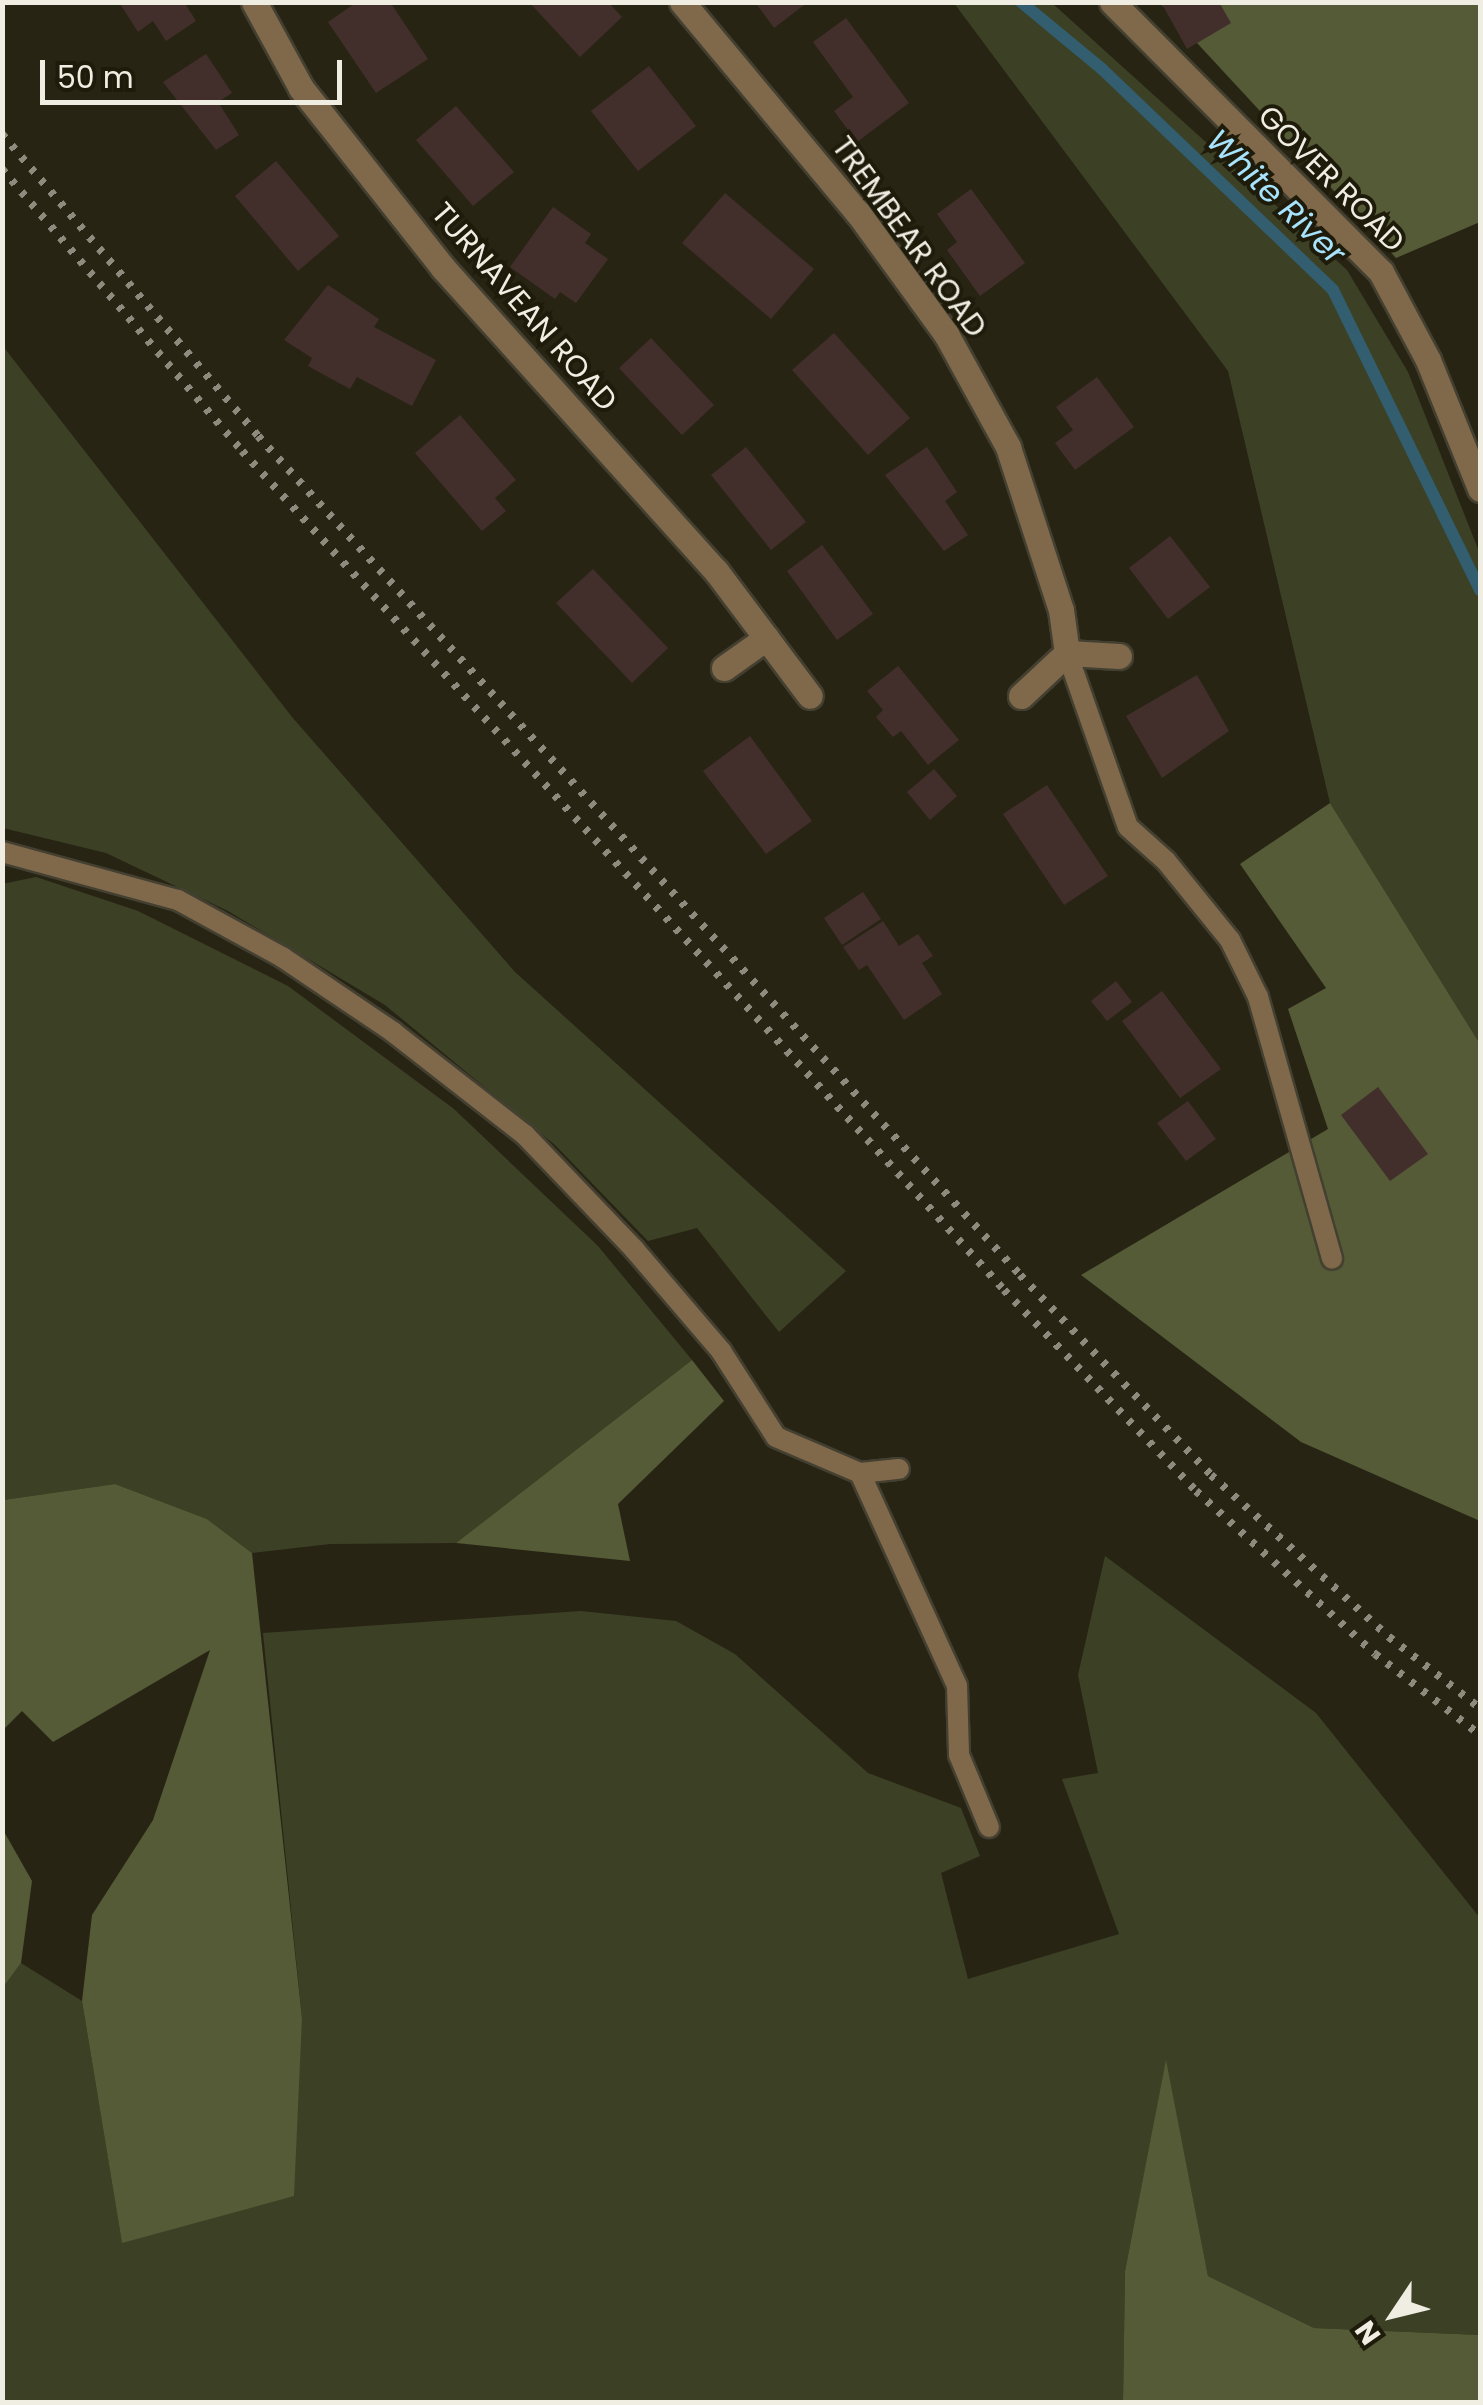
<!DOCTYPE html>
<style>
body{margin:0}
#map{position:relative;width:1483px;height:2405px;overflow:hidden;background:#282414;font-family:Poppins,sans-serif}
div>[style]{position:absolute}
.green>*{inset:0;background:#3c4126}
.forest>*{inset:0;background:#545b36}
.stream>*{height:12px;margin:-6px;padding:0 6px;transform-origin:6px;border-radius:6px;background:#325e70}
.building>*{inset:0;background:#422f2c}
.roads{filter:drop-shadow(2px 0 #444031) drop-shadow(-2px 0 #444031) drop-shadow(0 2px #444031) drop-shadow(0 -2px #444031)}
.service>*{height:20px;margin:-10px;padding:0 10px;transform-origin:10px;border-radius:10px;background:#80694b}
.minor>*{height:25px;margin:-12.5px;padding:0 12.5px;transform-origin:12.5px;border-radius:12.5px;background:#80694b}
.rail>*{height:8px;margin-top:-4px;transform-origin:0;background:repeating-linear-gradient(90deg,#8e8b7e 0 5px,transparent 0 15px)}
span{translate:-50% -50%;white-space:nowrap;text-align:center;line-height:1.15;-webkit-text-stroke:8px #1e1b0b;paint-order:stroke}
.street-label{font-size:30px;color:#f0eee3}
.water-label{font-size:32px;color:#a7e3fc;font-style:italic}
.frame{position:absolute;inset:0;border:5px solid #f0eee3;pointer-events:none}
.north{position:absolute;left:1343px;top:2265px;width:100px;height:100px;-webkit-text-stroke:8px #1e1b0b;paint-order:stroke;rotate:235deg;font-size:28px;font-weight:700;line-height:40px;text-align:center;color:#f0eee3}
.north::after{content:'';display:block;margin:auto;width:35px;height:45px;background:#f0eee3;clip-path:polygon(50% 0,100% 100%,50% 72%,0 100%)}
.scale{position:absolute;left:40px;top:60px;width:302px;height:45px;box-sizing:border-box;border:5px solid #f0eee3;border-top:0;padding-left:12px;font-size:30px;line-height:35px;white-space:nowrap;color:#f0eee3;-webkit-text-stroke:8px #1e1b0b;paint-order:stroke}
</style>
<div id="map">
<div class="green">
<i style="clip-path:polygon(954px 3px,1052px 3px,1347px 270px,1408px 372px,1480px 554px,1480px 1044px,1330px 803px,1228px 371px)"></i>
<i style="clip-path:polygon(2px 345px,292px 717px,515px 972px,846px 1271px,779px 1332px,697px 1228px,648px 1241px,555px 1145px,385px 1005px,228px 911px,106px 853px,3px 828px)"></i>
<i style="clip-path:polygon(36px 877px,138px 911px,288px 986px,454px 1109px,598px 1246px,692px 1360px,456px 1543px,330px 1544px,252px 1553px,207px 1519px,115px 1484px,3px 1500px,2px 884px)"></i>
<i style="clip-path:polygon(1105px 1556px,1316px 1713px,1480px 1918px,1480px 2335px,1314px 2328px,1208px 2276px,1166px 2063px,1125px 2271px,1123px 2402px,3px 2402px,2px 1987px,21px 1963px,82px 2001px,122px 2242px,302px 2018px,263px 1633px,581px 1611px,676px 1621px,735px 1654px,868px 1773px,961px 1808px,980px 1856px,941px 1873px,968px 1979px,1119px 1934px,1062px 1779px,1098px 1773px,1078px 1675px)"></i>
</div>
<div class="forest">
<i style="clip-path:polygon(1160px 3px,1480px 3px,1480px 222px,1396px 258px)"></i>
<i style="clip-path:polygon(1330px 803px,1480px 1044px,1480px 1521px,1301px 1442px,1081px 1275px,1328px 1129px,1288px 1009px,1326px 988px,1240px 864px)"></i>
<i style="clip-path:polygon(692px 1360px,724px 1401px,618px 1504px,630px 1561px,456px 1543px)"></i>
<i style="clip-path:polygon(115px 1484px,207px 1519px,252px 1553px,302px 2018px,294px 2196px,122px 2243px,82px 2001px,92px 1915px,153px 1820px,210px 1650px,53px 1742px,22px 1711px,2px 1731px,3px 1500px)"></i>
<i style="clip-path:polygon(2px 1828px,32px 1881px,21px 1963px,3px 1987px)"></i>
<i style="clip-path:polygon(1166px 2060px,1208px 2276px,1314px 2328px,1480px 2335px,1480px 2402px,1123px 2402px,1125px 2271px)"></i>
</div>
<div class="stream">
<i style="left:1021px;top:2px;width:105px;rotate:39.6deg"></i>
<i style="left:1102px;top:69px;width:320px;rotate:43.7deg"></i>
<i style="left:1333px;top:290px;width:334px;rotate:63.9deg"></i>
</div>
<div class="building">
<i style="clip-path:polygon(119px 2px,184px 2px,196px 21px,166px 41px,153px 21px,138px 32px)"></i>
<i style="clip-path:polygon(357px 2px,390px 2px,428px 59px,376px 93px,328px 22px)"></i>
<i style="clip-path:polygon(529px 2px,608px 2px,622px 17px,580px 57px)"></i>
<i style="clip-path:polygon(755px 2px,808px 2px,774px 28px)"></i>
<i style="clip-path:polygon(1219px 2px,1231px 23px,1187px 49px,1162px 4px)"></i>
<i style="clip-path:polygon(846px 18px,909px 103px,857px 142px,834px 111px,853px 97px,813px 42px)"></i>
<i style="clip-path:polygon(206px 54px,232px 93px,218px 102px,239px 135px,216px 150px,163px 82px)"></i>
<i style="clip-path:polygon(649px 66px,696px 126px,638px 171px,591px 111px)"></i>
<i style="clip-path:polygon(456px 106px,514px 172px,473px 206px,416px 140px)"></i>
<i style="clip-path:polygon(276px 161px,339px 236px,298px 271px,235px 196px)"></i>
<i style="clip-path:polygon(971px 189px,1025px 263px,980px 296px,947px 250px,957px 242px,937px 214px)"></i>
<i style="clip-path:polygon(725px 193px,814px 269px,771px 319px,682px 243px)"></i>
<i style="clip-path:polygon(553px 207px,591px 234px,585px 243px,608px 259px,576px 303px,560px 292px,555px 299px,510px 267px)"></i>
<i style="clip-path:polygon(328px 285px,379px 319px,374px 327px,436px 360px,412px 406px,357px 377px,350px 389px,308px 366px,312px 358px,284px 340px)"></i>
<i style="clip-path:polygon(834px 333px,910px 418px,868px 455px,792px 370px)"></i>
<i style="clip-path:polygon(651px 338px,714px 405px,682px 435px,619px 368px)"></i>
<i style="clip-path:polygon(1097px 377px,1134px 427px,1075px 470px,1055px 443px,1073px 430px,1056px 407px)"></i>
<i style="clip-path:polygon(460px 415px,516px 480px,495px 498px,506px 511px,482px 531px,415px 453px)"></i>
<i style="clip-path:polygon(746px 447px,806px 522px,771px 550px,711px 475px)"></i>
<i style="clip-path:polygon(927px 447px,957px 492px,945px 501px,968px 535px,944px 551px,885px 475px)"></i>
<i style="clip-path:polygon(1170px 536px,1210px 587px,1168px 619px,1129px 568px)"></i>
<i style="clip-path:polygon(822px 545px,873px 614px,837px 640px,787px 571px)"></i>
<i style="clip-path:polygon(593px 569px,668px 648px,632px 683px,556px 603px)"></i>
<i style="clip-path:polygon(898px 666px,959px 740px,928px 765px,901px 731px,893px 737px,876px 717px,883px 710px,867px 691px)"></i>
<i style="clip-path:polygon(1197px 675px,1229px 731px,1162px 778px,1126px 716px)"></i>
<i style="clip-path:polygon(750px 736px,812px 821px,766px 854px,703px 771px)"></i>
<i style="clip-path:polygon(934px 769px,957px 796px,930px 820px,907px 792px)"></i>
<i style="clip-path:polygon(1047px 785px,1108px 876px,1064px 905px,1003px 814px)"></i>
<i style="clip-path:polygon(863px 892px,881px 919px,842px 945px,824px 918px)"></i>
<i style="clip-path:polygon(883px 921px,899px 946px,918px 934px,933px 956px,922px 963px,942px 994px,904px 1020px,867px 965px,859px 970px,843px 947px)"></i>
<i style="clip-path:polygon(1116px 981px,1132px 1002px,1107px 1021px,1091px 1001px)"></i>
<i style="clip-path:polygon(1162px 991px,1221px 1069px,1180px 1098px,1122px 1021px)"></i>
<i style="clip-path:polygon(1378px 1087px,1428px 1154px,1390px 1181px,1341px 1115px)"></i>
<i style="clip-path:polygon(1188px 1101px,1216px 1139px,1186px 1161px,1157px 1123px)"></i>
</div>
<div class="roads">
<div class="service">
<i style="left:1067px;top:653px;width:184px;rotate:70.7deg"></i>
<i style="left:1128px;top:827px;width:51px;rotate:41.8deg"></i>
<i style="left:1166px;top:861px;width:102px;rotate:51deg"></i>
<i style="left:1230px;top:940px;width:64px;rotate:63.8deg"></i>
<i style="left:1258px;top:997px;width:272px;rotate:74.2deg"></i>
<i style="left:2px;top:852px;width:182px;rotate:15.3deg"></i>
<i style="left:178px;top:900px;width:119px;rotate:28.7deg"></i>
<i style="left:282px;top:957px;width:134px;rotate:34deg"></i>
<i style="left:393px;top:1032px;width:167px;rotate:38deg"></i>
<i style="left:525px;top:1135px;width:158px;rotate:46.3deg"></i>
<i style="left:634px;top:1249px;width:134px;rotate:49.5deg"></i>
<i style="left:721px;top:1351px;width:102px;rotate:57.4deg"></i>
<i style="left:776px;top:1437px;width:91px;rotate:23.2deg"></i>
<i style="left:860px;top:1473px;width:39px;rotate:-6deg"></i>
<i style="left:860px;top:1473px;width:234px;rotate:65.5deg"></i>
<i style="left:957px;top:1686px;width:69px;rotate:88.3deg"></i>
<i style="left:959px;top:1755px;width:78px;rotate:67.4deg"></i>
</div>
<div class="minor">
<i style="left:254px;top:2px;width:98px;rotate:61.3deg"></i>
<i style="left:301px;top:88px;width:229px;rotate:51.7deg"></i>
<i style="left:443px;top:268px;width:408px;rotate:48deg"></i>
<i style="left:716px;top:571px;width:156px;rotate:53.1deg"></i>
<i style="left:682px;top:2px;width:275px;rotate:50.2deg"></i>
<i style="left:858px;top:213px;width:150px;rotate:54deg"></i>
<i style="left:946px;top:334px;width:129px;rotate:61.2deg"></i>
<i style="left:1008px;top:447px;width:171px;rotate:72deg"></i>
<i style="left:1061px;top:610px;width:43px;rotate:82.1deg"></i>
<i style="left:1112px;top:2px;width:381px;rotate:45.1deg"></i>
<i style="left:1381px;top:272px;width:100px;rotate:61.9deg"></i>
<i style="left:1428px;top:360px;width:139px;rotate:68deg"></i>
<i style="left:724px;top:668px;width:52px;rotate:-35.5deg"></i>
<i style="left:1021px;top:696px;width:63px;rotate:-43.1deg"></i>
<i style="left:1067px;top:653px;width:52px;rotate:3.3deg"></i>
</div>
</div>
<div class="rail">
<i style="left:2px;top:134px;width:396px;rotate:49.7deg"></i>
<i style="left:258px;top:436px;width:1133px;rotate:47.75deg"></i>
<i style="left:1020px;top:1275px;width:277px;rotate:46.3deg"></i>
<i style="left:1211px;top:1475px;width:241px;rotate:42.3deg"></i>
<i style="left:1389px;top:1637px;width:115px;rotate:38deg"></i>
<i style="left:2px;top:169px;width:370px;rotate:49.6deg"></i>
<i style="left:242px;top:451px;width:1133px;rotate:47.75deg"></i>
<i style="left:1004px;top:1290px;width:278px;rotate:46.3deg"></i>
<i style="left:1196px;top:1491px;width:242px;rotate:42.3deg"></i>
<i style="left:1375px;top:1654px;width:133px;rotate:37.6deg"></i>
</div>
<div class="street-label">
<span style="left:1331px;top:179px;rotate:45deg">GOVER ROAD</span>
<span style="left:909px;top:237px;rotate:54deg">TREMBEAR ROAD</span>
<span style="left:524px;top:307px;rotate:49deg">TURNAVEAN ROAD</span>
</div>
<div class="water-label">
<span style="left:1276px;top:197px;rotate:44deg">White River</span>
</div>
<div class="frame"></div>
<div class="north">N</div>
<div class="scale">50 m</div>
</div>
